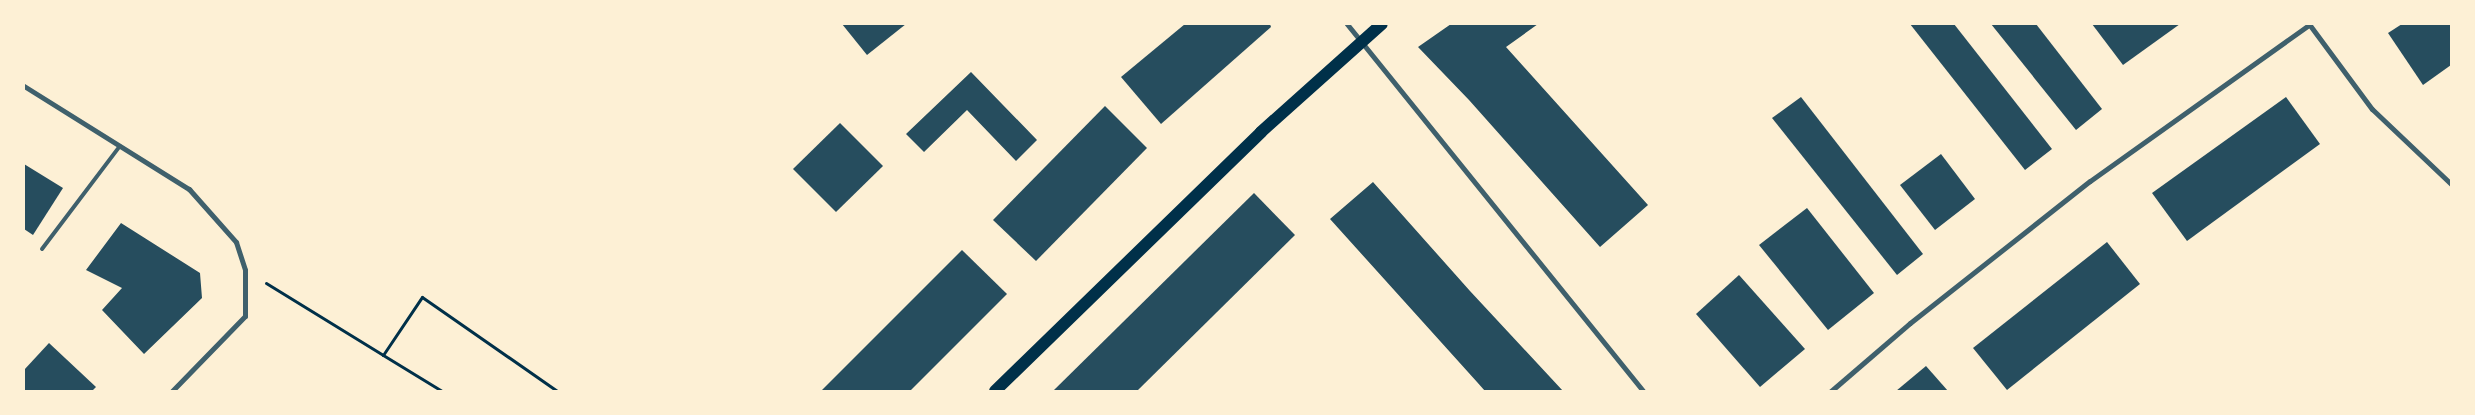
<!DOCTYPE html>
<style>
body{margin:0}
#map{position:relative;width:2475px;height:415px;overflow:hidden;background:#fdf0d5;font-family:"DM Sans",sans-serif}
div>[style]{position:absolute}
.building>*{inset:0;background:#264d5e}
.path>*{height:3px;margin:-1.5px;padding:0 1.5px;transform-origin:1.5px;border-radius:1.5px;background:#003049}
.service>*{height:4px;margin:-2px;padding:0 2px;transform-origin:2px;border-radius:2px;background:#3f606c}
.minor>*{height:5px;margin:-2.5px;padding:0 2.5px;transform-origin:2.5px;border-radius:2.5px;background:#3f606c}
.primary>*{height:12px;margin:-6px;padding:0 6px;transform-origin:6px;border-radius:6px;background:#003049}
span{translate:-50% -50%;white-space:nowrap;text-align:center;line-height:1.15;-webkit-text-stroke:5px #fdf0d5;paint-order:stroke}
.frame{position:absolute;inset:0;border:25px solid #fdf0d5;pointer-events:none}
</style>
<div id="map">
<div class="building">
<i style="clip-path:polygon(842px 24px,906px 24px,867px 55px)"></i>
<i style="clip-path:polygon(1185px 24px,1270px 24px,1271px 27px,1161px 124px,1121px 77px)"></i>
<i style="clip-path:polygon(1451px 24px,1538px 24px,1506px 47px,1648px 205px,1600px 247px,1469px 100px,1418px 47px)"></i>
<i style="clip-path:polygon(1910px 24px,1954px 24px,2052px 149px,2025px 170px)"></i>
<i style="clip-path:polygon(1991px 24px,2036px 24px,2102px 109px,2076px 130px)"></i>
<i style="clip-path:polygon(2092px 24px,2180px 24px,2123px 65px)"></i>
<i style="clip-path:polygon(2402px 24px,2451px 24px,2451px 65px,2423px 85px,2388px 33px)"></i>
<i style="clip-path:polygon(971px 72px,1037px 140px,1016px 161px,967px 110px,924px 152px,906px 134px)"></i>
<i style="clip-path:polygon(1801px 97px,1923px 254px,1897px 275px,1772px 118px)"></i>
<i style="clip-path:polygon(2286px 97px,2320px 144px,2187px 241px,2152px 193px)"></i>
<i style="clip-path:polygon(1105px 106px,1147px 148px,1036px 261px,993px 220px)"></i>
<i style="clip-path:polygon(840px 123px,883px 166px,836px 212px,793px 169px)"></i>
<i style="clip-path:polygon(1941px 154px,1975px 199px,1935px 230px,1900px 185px)"></i>
<i style="clip-path:polygon(24px 164px,63px 188px,33px 235px,24px 229px)"></i>
<i style="clip-path:polygon(1373px 182px,1470px 291px,1563px 391px,1485px 391px,1477px 382px,1330px 219px)"></i>
<i style="clip-path:polygon(1254px 193px,1295px 235px,1137px 391px,1053px 391px)"></i>
<i style="clip-path:polygon(1807px 208px,1874px 293px,1828px 330px,1759px 245px)"></i>
<i style="clip-path:polygon(121px 223px,200px 273px,202px 298px,144px 354px,102px 310px,122px 288px,86px 270px)"></i>
<i style="clip-path:polygon(2107px 242px,2140px 284px,2007px 390px,1973px 348px)"></i>
<i style="clip-path:polygon(962px 250px,1007px 294px,910px 391px,821px 391px)"></i>
<i style="clip-path:polygon(1739px 275px,1805px 349px,1760px 387px,1696px 314px)"></i>
<i style="clip-path:polygon(49px 343px,96px 387px,92px 391px,24px 391px,24px 370px)"></i>
<i style="clip-path:polygon(1926px 366px,1948px 391px,1896px 391px)"></i>
</div>
<div class="path">
<i style="left:266px;top:283px;width:137px;rotate:31.6deg"></i>
<i style="left:383px;top:355px;width:70px;rotate:-56.1deg"></i>
<i style="left:422px;top:297px;width:165px;rotate:34.8deg"></i>
<i style="left:383px;top:355px;width:69px;rotate:31.4deg"></i>
</div>
<div class="service">
<i style="left:42px;top:249px;width:129px;rotate:-52.9deg"></i>
</div>
<div class="minor">
<i style="left:1347px;top:24px;width:471px;rotate:51.1deg"></i>
<i style="left:2309px;top:24px;width:106px;rotate:53.5deg"></i>
<i style="left:2372px;top:109px;width:109px;rotate:43.5deg"></i>
<i style="left:24px;top:86px;width:195px;rotate:32deg"></i>
<i style="left:189px;top:189px;width:71px;rotate:48.4deg"></i>
<i style="left:236px;top:242px;width:29px;rotate:72deg"></i>
<i style="left:245px;top:270px;width:46px;rotate:90deg"></i>
<i style="left:245px;top:316px;width:105px;rotate:134.2deg"></i>
<i style="left:1831px;top:391px;width:104px;rotate:-40.7deg"></i>
<i style="left:1910px;top:323px;width:229px;rotate:-38.3deg"></i>
<i style="left:2090px;top:181px;width:270px;rotate:-35.5deg"></i>
</div>
<div class="primary">
<i style="left:995px;top:391px;width:371px;rotate:-44.2deg"></i>
<i style="left:1261px;top:132px;width:162px;rotate:-41.8deg"></i>
</div>
<div class="frame"></div>
</div>
